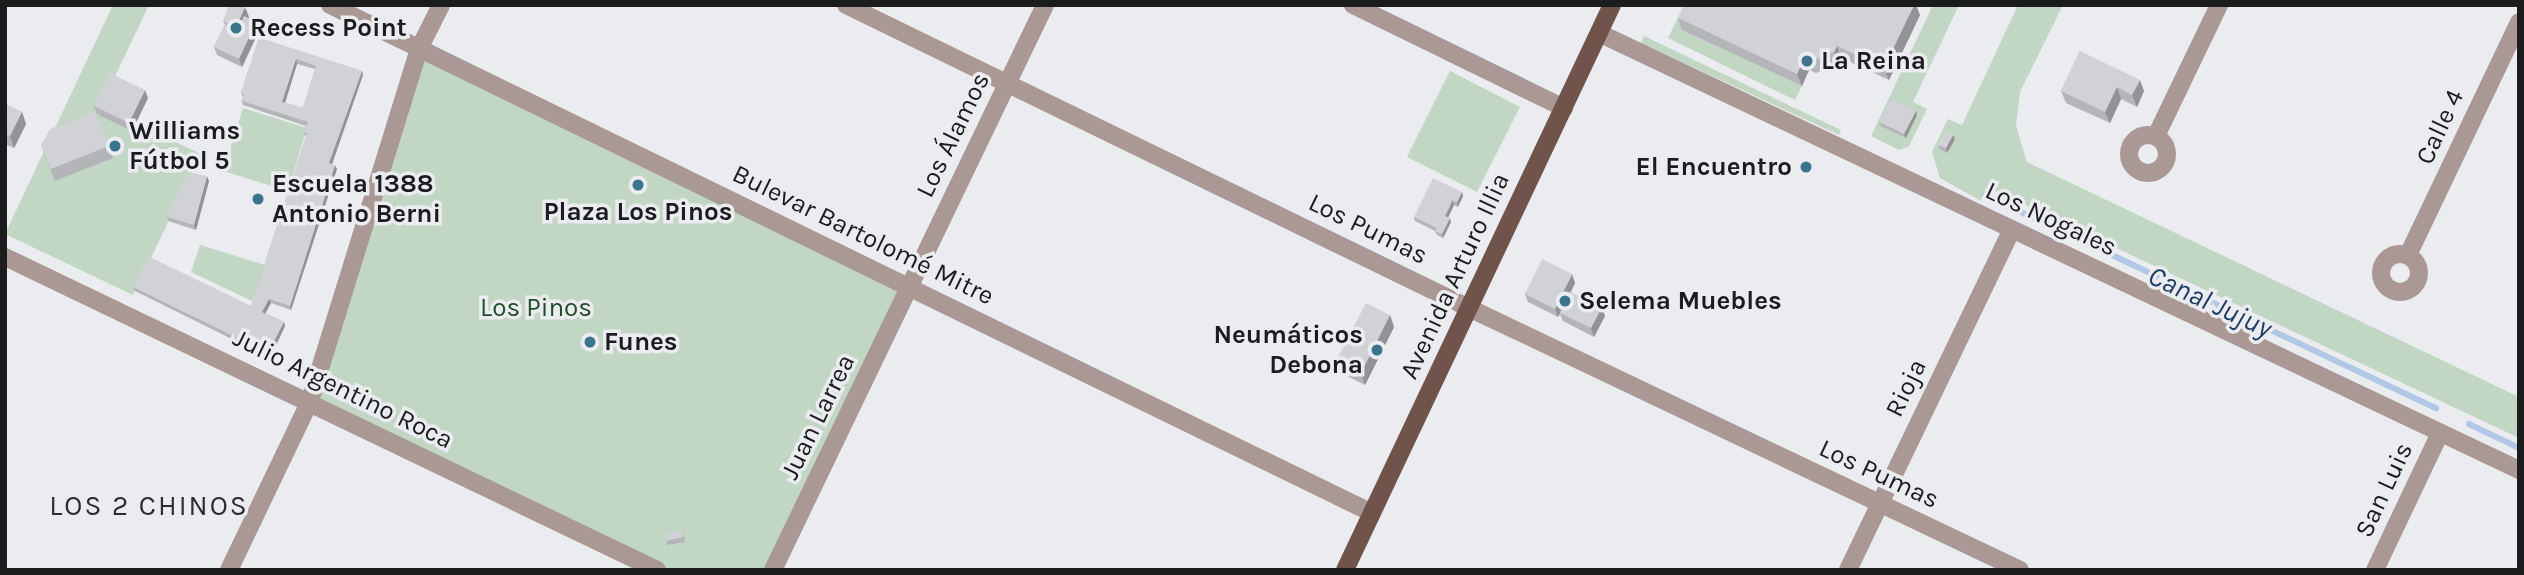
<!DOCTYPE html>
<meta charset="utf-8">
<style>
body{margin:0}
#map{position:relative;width:2524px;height:575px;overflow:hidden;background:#eaecf0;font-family:Karla,sans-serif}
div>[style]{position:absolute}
.green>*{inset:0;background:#c1d6c3}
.stream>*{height:6px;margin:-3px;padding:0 3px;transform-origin:3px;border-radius:3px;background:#b0c7e5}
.minor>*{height:18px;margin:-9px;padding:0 9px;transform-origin:9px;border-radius:9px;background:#a99893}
.minor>.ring{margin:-9px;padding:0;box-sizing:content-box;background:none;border:18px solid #a99893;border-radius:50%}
.major>*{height:18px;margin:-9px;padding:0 9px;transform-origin:9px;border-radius:9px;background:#70534b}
.wall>*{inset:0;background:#b3b5b8}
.shaded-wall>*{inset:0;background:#929396}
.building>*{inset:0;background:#d0d2d6}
.dots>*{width:19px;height:19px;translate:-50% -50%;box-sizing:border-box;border:4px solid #eaecf0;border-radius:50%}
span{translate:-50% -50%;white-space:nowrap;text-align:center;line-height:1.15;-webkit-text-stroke:7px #eaecf0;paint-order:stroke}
.poi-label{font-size:26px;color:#1b1c1e;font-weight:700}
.left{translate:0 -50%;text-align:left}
.right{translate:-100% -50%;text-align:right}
.street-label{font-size:26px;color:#1b1c1e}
.park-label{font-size:26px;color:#1f4d28}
.water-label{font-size:28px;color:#1e3d65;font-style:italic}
.neighbourhood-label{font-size:28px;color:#2c2d30;letter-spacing:2px}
.frame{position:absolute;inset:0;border:7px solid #1b1c1e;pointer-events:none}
</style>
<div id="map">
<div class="green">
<i style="clip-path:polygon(113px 5px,149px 5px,97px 114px,136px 123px,201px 154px,133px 295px,5px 234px)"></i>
<i style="clip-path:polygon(1684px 5px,1682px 30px,1802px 86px,1795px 100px,1668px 38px)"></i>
<i style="clip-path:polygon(1933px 5px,1959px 5px,1913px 102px,1927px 109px,1909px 146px,1899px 150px,1871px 136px)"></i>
<i style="clip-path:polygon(2018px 5px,2063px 5px,2020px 92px,2016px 126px,2027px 162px,2519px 397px,2519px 438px,1987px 187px,1981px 201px,1940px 178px,1932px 152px,1948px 119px,1962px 125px)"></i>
<i style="clip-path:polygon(1644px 36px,1841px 130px,1839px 135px,1641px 43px)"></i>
<i style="clip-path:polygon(419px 49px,909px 287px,773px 570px,657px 570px,310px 401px)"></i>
<i style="clip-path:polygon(1450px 71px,1520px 107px,1477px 192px,1407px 157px)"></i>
<i style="clip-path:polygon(243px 108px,307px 128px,288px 191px,223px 171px)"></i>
<i style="clip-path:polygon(200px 245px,265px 265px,252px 301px,191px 272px)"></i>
</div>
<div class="stream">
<i style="left:1985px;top:195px;width:499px;rotate:25.3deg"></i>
<i style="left:2469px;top:424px;width:55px;rotate:25.6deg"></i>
</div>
<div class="minor">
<i style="left:330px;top:5px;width:1159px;rotate:25.99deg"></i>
<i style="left:846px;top:5px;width:693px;rotate:25.94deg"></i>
<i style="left:1469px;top:308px;width:610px;rotate:25.43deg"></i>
<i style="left:1353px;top:5px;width:235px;rotate:26deg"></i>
<i style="left:1599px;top:33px;width:1019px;rotate:25.41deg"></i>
<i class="ring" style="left:2129px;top:135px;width:20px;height:20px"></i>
<i style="left:2156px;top:136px;width:145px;rotate:-64.3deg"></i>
<i class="ring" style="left:2381px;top:254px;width:20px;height:20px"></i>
<i style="left:2408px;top:255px;width:258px;rotate:-64.5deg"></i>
<i style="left:5px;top:257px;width:723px;rotate:25.64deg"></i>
<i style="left:229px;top:570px;width:187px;rotate:-64.4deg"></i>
<i style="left:310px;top:401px;width:368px;rotate:-72.8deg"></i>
<i style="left:419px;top:49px;width:49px;rotate:-63.4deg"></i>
<i style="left:773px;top:570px;width:627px;rotate:-64.29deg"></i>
<i style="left:1848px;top:570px;width:378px;rotate:-64.3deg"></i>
<i style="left:2375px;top:570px;width:152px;rotate:-64.6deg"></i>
</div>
<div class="major">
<i style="left:1345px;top:570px;width:625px;rotate:-64.71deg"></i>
</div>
<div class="wall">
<i style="clip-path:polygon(1920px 15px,1889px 80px,1841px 58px,1839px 64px,1816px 73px,1809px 70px,1802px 86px,1682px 30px,1678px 18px)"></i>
<i style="clip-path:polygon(250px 19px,259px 31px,242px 67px,217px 55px,214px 47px,225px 25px,223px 21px)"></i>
<i style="clip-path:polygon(evenodd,259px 38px,362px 71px,363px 75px,332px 164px,337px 169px,291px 310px,271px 303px,265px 313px,284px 322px,285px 326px,270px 358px,135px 291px,133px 287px,251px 306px,306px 137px,304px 133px,306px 126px,243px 105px,242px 101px,243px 97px,241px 93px,259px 38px,297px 64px,315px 69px,303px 108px,285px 103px,297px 64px)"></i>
<i style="clip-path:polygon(2080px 51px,2144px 91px,2137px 107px,2121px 99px,2110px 123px,2066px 103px,2061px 91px)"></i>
<i style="clip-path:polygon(148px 98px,132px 131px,97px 114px,94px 106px)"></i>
<i style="clip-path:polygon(5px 104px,22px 112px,26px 124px,14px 148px,5px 144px)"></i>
<i style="clip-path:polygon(95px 111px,113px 158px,55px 181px,41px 145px)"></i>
<i style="clip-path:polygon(1916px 111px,1917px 115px,1906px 138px,1881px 126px,1879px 122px)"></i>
<i style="clip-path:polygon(1955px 139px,1947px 153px,1940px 149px,1938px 145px)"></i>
<i style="clip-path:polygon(209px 181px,196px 230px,168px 221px,167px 217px)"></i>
<i style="clip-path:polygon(1462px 192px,1463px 196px,1458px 207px,1454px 205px,1448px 217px,1451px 222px,1443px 238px,1437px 235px,1435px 231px,1415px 221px,1414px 217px)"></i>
<i style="clip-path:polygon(1575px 283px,1571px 292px,1605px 316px,1594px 337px,1563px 321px,1560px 314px,1558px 317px,1528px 302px,1525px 294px)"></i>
<i style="clip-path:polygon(1390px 315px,1394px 327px,1365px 385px,1341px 373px,1336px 361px)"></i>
<i style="clip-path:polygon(684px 535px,685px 542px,667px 545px,666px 541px)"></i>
</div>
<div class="shaded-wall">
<i style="clip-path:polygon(1914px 5px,1916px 5px,1920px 15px,1889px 80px,1884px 68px)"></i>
<i style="clip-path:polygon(245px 7px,250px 19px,240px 39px,236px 27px)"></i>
<i style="clip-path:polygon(256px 22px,259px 31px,242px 67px,239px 59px)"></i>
<i style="clip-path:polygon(1837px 46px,1841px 58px,1839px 64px,1834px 52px)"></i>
<i style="clip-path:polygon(1805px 58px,1809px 70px,1802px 86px,1797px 74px)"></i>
<i style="clip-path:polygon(296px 59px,297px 64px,284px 106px,282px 102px)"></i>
<i style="clip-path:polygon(362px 71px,363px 75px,331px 167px,329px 163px)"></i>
<i style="clip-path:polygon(2140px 80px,2144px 91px,2137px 107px,2132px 95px)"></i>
<i style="clip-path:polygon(2117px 87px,2121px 99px,2110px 123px,2105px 112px)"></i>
<i style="clip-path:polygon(145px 90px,148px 98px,132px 131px,129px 123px)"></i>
<i style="clip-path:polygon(1916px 111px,1917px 115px,1906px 138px,1904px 134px)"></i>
<i style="clip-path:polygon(22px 112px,26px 124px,14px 148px,10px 136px)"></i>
<i style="clip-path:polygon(1953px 135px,1955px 139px,1947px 153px,1946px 148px)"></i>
<i style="clip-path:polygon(335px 165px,337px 169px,291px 310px,290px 306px)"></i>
<i style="clip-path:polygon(207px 176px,209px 181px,196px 230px,194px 225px)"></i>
<i style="clip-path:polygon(1462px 192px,1463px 196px,1458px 207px,1457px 202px)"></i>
<i style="clip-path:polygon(1452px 200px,1454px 205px,1447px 220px,1445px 216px)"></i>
<i style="clip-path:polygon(1450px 218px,1451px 222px,1443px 238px,1442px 234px)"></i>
<i style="clip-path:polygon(1572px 274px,1575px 283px,1558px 317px,1555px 309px)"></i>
<i style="clip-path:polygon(269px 299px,271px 303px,264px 316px,262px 312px)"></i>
<i style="clip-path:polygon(1602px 307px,1605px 316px,1594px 337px,1591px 328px)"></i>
<i style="clip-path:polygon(1390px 315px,1394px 327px,1365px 385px,1361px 373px)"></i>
<i style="clip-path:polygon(284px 322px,285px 326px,270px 358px,268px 353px)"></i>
</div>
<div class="building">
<i style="clip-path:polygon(229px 5px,242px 5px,245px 7px,236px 27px,223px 21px)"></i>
<i style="clip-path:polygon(1684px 5px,1914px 5px,1884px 68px,1837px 46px,1834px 52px,1812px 61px,1805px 58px,1797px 74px,1678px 18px)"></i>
<i style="clip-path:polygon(244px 16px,256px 22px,239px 59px,214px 47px,225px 25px,237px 31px)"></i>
<i style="clip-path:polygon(evenodd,259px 38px,362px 71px,329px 163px,335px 165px,290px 306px,269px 299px,262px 312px,284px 322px,268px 353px,133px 287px,148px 256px,251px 306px,307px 133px,304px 133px,308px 122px,242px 101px,244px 94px,241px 93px,259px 38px,296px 59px,316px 66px,303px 108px,282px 102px,296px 59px)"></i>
<i style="clip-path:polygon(2080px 51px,2140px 80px,2132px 95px,2117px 87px,2105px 112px,2061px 91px)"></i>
<i style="clip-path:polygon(110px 73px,145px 90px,129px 123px,94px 106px)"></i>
<i style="clip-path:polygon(1891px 99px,1916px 111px,1904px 134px,1879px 122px)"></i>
<i style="clip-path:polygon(5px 104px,22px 112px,10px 136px,5px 134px)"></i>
<i style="clip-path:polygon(95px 111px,109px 146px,51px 169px,41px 145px,50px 129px)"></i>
<i style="clip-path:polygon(1945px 131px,1953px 135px,1946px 148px,1938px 145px)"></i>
<i style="clip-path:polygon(188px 172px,207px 176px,194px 225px,167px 217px)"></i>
<i style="clip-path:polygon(1433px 178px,1462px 192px,1457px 202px,1452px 200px,1450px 206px,1445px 216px,1450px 218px,1442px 234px,1435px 231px,1437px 228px,1414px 217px)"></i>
<i style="clip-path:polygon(1542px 259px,1572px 274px,1555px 309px,1525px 294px)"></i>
<i style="clip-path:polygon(1570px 292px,1602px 307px,1591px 328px,1560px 313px)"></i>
<i style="clip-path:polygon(1366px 303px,1390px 315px,1361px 373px,1336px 361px)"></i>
<i style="clip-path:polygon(682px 531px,683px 537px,666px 541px,667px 533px)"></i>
</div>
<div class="dots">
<i style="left:236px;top:28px;background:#3c748e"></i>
<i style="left:1807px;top:61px;background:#3c748e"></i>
<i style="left:115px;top:146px;background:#3c748e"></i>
<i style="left:1806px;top:167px;background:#3c748e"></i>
<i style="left:638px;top:185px;background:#3c748e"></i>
<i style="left:258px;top:199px;background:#3c748e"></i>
<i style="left:1565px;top:301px;background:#3c748e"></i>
<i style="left:590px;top:342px;background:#3c748e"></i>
<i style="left:1377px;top:350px;background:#3c748e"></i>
</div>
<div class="poi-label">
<span class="left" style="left:250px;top:28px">Recess Point</span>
<span class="left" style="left:1821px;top:61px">La Reina</span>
<span class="left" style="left:129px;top:146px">Williams<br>Fútbol 5</span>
<span class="right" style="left:1792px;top:167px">El Encuentro</span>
<span class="left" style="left:272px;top:199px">Escuela 1388<br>Antonio Berni</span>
<span style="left:638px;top:212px">Plaza Los Pinos</span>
<span class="left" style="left:1579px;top:301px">Selema Muebles</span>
<span class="right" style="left:1363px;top:350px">Neumáticos<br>Debona</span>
<span class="left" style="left:604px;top:342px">Funes</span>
</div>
<div class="street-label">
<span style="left:2440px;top:127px;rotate:-65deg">Calle 4</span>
<span style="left:953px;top:135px;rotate:-64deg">Los Álamos</span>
<span style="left:2051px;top:219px;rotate:25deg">Los Nogales</span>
<span style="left:1368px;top:229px;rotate:26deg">Los Pumas</span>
<span style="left:863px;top:235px;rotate:26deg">Bulevar Bartolomé Mitre</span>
<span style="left:1455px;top:276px;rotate:-65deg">Avenida Arturo Illia</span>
<span style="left:1906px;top:388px;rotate:-64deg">Rioja</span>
<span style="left:343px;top:389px;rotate:26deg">Julio Argentino Roca</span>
<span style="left:818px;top:417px;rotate:-64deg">Juan Larrea</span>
<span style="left:1879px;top:474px;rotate:25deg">Los Pumas</span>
<span style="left:2384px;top:490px;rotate:-65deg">San Luis</span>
</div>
<div class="park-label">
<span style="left:536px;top:308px">Los Pinos</span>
</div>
<div class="water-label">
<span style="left:2210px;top:302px;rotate:25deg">Canal Jujuy</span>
</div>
<div class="neighbourhood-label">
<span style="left:149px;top:506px">LOS 2 CHINOS</span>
</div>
<div class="frame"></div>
</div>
